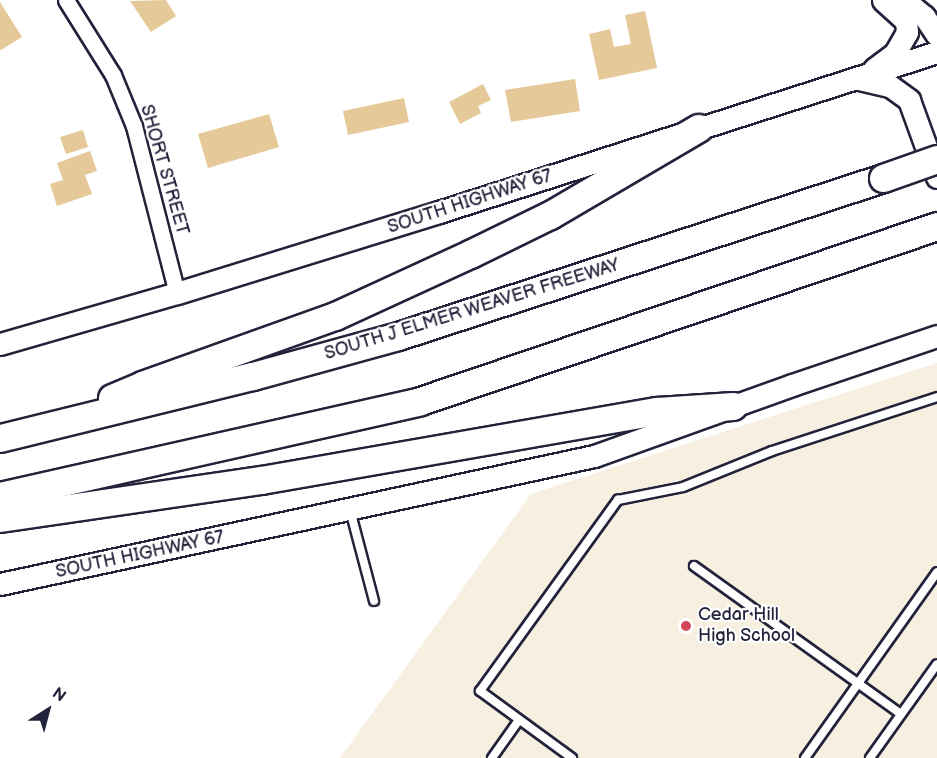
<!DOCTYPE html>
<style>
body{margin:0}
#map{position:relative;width:937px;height:758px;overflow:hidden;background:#fff;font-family:"Balsamiq Sans",sans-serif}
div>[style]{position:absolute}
.built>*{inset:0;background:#f7efe0}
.building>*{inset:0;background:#e5c999}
.roads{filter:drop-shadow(2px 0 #22223b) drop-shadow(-2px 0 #22223b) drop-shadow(0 2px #22223b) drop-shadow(0 -2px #22223b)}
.lane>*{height:8px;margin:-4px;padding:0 4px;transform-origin:4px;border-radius:4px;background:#fff}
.street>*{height:15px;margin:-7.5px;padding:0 7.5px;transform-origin:7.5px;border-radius:7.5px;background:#fff}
.secondary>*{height:21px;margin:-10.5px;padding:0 10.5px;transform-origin:10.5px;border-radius:10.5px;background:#fff}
.highway>*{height:27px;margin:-13.5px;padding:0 13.5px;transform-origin:13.5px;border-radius:13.5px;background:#fff}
.bridges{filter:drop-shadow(2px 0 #22223b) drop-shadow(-2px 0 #22223b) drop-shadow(0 2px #22223b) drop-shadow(0 -2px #22223b)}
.highway-bridge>*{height:27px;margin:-13.5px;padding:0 13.5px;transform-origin:13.5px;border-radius:13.5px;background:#fff}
.dots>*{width:16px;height:16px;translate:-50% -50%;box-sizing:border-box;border:3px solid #fff;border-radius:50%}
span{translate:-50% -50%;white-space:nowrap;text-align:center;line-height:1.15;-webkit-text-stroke:4.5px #fff;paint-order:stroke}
.street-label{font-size:18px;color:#22223b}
.poi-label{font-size:18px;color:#22223b}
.left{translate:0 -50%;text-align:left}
.north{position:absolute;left:18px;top:680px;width:60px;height:60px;-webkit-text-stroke:4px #fff;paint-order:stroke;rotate:36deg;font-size:16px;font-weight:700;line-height:24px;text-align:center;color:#22223b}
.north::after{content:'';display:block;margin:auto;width:21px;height:27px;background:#22223b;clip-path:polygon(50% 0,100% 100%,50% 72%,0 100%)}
</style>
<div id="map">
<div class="built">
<i style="clip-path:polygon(937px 363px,937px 758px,340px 758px,531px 494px)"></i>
</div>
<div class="building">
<i style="clip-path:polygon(166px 0,176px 16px,151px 32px,130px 1px)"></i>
<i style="clip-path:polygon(0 2px,22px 37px,1px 50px,0 49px)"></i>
<i style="clip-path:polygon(645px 11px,657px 68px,599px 80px,589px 34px,610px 29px,614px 47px,631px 44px,625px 15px)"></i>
<i style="clip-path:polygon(575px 79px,580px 111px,511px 122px,505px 90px)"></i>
<i style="clip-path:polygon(483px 84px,491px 100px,478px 106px,481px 113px,460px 124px,449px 102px)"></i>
<i style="clip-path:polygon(404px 98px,409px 122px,348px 135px,343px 111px)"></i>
<i style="clip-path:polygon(269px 114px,279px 147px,208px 168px,198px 134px)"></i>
<i style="clip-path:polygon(83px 130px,88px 147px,66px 154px,60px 137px)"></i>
<i style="clip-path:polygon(90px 151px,97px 171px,85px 175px,92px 194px,57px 206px,50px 184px,63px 180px,57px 163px)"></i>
</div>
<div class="roads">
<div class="lane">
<i style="left:350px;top:510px;width:94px;rotate:75.2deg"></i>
<i style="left:694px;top:566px;width:254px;rotate:35.6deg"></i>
<i style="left:492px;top:758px;width:47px;rotate:-54.6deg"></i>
<i style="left:572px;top:758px;width:114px;rotate:-143.9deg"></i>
<i style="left:480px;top:691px;width:236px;rotate:-54.2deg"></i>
<i style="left:618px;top:500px;width:66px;rotate:-11.3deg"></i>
<i style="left:683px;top:487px;width:96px;rotate:-22deg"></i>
<i style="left:772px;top:451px;width:174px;rotate:-18.1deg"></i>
<i style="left:805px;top:758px;width:228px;rotate:-54.6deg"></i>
<i style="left:870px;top:758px;width:115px;rotate:-54.5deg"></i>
</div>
<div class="street">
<i style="left:66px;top:0;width:89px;rotate:57.9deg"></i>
<i style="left:113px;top:75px;width:55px;rotate:67.6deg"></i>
<i style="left:134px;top:126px;width:172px;rotate:75.6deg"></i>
</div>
<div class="secondary">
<i style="left:904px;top:0;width:26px;rotate:39deg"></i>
<i style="left:924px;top:16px;width:23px;rotate:56deg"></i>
<i style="left:874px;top:69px;width:26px;rotate:-37deg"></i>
<i style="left:895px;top:53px;width:24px;rotate:-60deg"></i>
<i style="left:907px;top:32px;width:11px;rotate:-95deg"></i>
<i style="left:906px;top:21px;width:31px;rotate:-138deg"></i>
<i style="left:859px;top:79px;width:32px;rotate:13deg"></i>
<i style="left:890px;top:86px;width:24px;rotate:36deg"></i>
<i style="left:909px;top:100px;width:82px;rotate:70deg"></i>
<i style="left:0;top:344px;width:184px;rotate:-16.1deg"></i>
<i style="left:177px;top:293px;width:274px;rotate:-17.2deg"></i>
<i style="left:439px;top:212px;width:523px;rotate:-17.81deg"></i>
<i style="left:0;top:584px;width:608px;rotate:-12.16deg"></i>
<i style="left:594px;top:456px;width:210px;rotate:-19.7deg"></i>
<i style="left:792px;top:385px;width:153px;rotate:-18.7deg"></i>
</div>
<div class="highway">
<i style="left:112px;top:398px;width:33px;rotate:-23deg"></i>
<i style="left:142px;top:385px;width:205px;rotate:-19.7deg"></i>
<i style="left:335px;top:316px;width:149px;rotate:-24.7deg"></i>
<i style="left:470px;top:254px;width:89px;rotate:-26deg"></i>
<i style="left:550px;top:215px;width:172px;rotate:-30.4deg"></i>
<i style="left:0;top:438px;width:260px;rotate:-13.8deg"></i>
<i style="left:253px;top:376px;width:150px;rotate:-15.4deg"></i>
<i style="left:398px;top:336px;width:510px;rotate:-18.04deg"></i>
<i style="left:0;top:496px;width:431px;rotate:-12.7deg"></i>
<i style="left:420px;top:401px;width:546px;rotate:-18.7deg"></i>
<i style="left:0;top:518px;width:264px;rotate:-8.3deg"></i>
<i style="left:261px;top:480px;width:402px;rotate:-9.9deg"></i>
<i style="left:657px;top:411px;width:76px;rotate:-3.8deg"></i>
</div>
</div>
<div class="bridges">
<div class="highway-bridge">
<i style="left:883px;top:178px;width:57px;rotate:-19.4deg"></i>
</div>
</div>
<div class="dots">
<i style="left:686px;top:626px;background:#d1495b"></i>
</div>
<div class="street-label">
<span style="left:164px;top:170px;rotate:74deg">SHORT STREET</span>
<span style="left:470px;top:202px;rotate:-18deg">SOUTH HIGHWAY 67</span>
<span style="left:472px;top:310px;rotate:-17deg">SOUTH J ELMER WEAVER FREEWAY</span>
<span style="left:140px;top:555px;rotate:-12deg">SOUTH HIGHWAY 67</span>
</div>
<div class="poi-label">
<span class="left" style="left:698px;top:626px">Cedar Hill<br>High School</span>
</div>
<div class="north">N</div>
</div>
